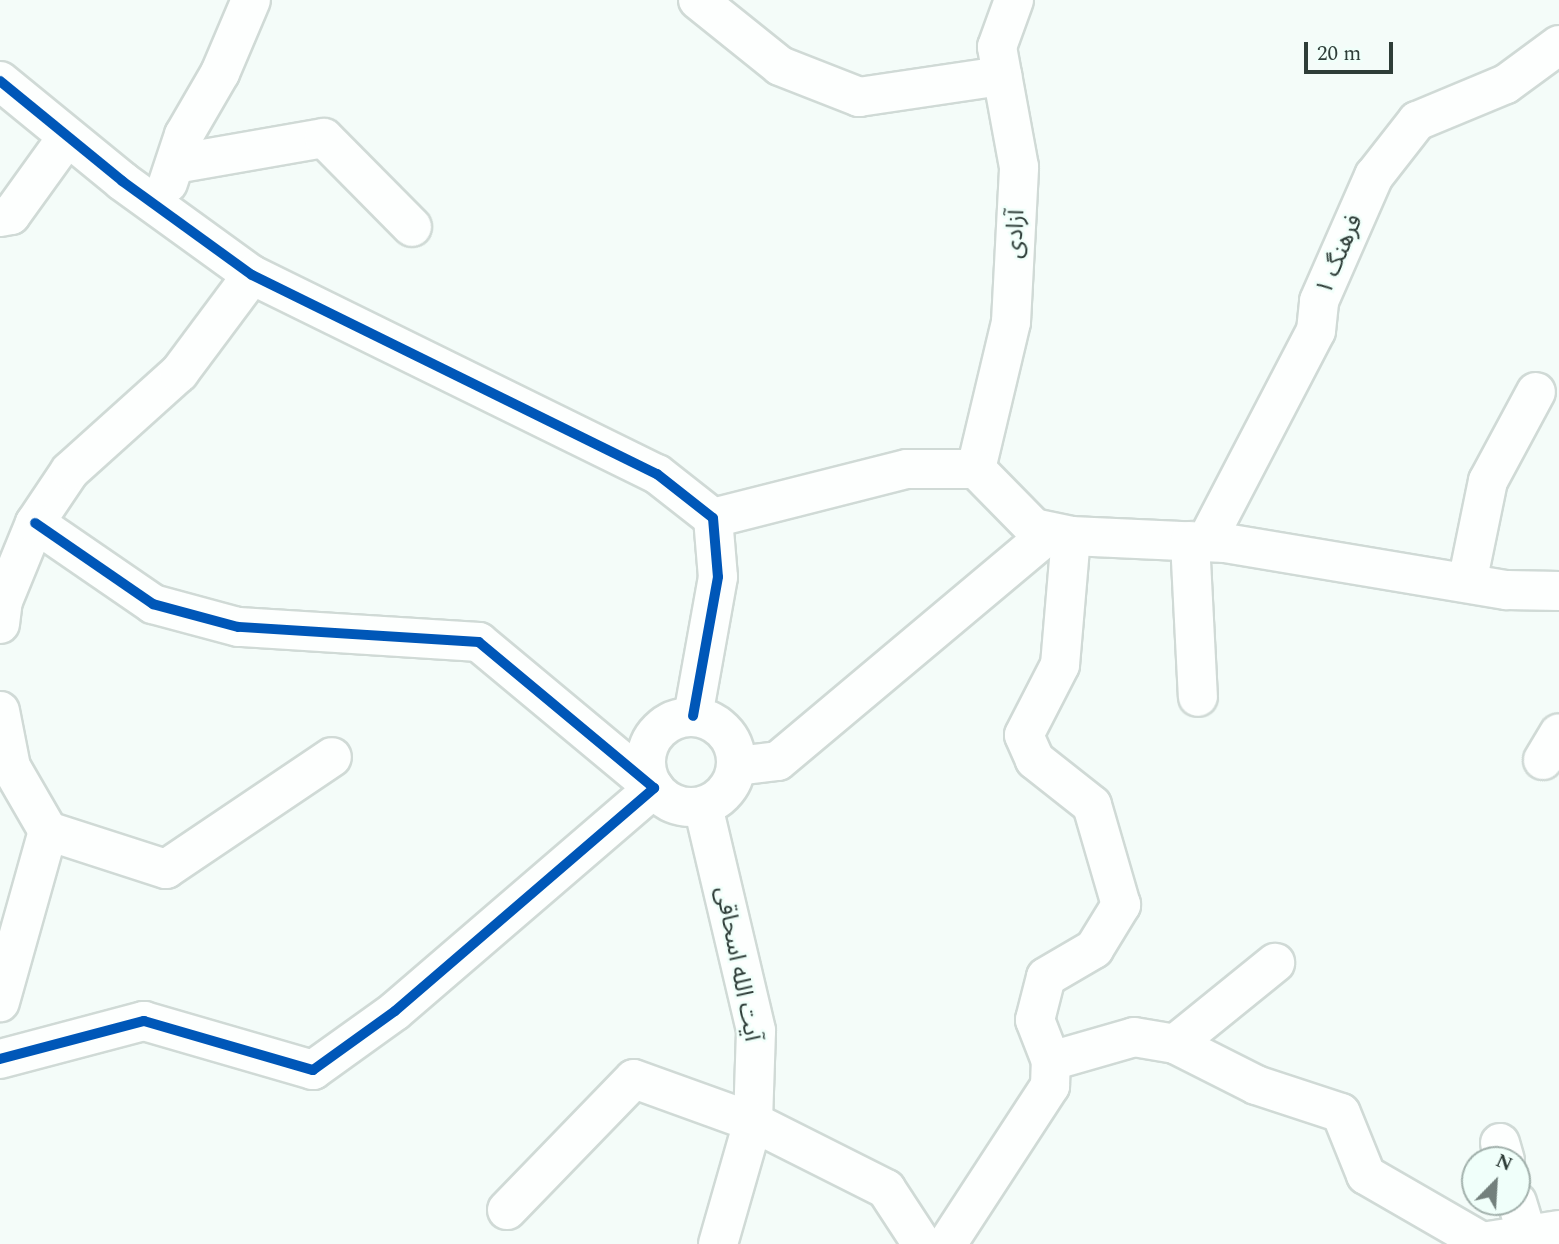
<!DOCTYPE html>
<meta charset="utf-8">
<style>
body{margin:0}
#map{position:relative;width:1559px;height:1244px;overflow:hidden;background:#f4fcf9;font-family:Spectral,"Noto Sans Arabic",serif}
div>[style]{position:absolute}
.roads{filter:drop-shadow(2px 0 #d0dad6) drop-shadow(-2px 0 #d0dad6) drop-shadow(0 2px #d0dad6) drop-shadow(0 -2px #d0dad6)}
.minor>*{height:38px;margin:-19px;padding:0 19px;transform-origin:19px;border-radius:19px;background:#fdfffe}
.minor>.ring{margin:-19px;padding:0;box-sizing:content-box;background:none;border:38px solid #fdfffe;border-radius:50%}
.cycleway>*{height:10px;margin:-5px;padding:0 5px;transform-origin:5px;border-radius:5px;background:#0057b8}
span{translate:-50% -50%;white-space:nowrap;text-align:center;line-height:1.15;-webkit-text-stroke:5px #f0fffa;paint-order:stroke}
.street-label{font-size:24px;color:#2e3d38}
.north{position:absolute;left:1461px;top:1146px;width:70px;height:70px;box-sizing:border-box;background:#f0fffa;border:2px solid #a2b1ac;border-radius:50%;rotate:24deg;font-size:19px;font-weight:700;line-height:28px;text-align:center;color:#2e3d38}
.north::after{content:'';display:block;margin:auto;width:24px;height:32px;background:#73807c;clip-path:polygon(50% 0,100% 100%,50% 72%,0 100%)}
.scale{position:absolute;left:1304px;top:42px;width:89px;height:32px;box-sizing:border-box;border:4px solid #2e3d38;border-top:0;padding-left:9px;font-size:21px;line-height:24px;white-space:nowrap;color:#2e3d38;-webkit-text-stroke:5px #f0fffa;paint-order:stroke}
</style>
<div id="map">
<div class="roads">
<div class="minor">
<i style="left:698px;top:0;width:105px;rotate:38.8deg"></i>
<i style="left:780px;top:66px;width:85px;rotate:21.4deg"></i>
<i style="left:859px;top:97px;width:145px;rotate:-8.4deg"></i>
<i style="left:0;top:81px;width:158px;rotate:39.3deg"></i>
<i style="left:122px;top:181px;width:160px;rotate:35.9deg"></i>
<i style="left:252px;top:275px;width:451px;rotate:26.2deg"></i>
<i style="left:657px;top:474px;width:71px;rotate:38.2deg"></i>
<i style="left:713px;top:518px;width:59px;rotate:85.2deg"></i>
<i style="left:718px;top:577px;width:141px;rotate:100.2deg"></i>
<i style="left:175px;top:164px;width:151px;rotate:-9.9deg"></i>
<i style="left:324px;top:138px;width:125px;rotate:45.3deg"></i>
<i style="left:168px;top:183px;width:51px;rotate:-71.6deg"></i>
<i style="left:184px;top:135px;width:72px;rotate:-59.9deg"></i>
<i style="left:220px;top:73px;width:79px;rotate:-67deg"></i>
<i style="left:0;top:217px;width:11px;rotate:-10deg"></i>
<i style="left:11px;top:215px;width:96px;rotate:-54.3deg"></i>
<i style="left:976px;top:469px;width:151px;rotate:-76.6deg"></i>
<i style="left:1011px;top:322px;width:155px;rotate:-87deg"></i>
<i style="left:1019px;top:167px;width:122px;rotate:-100.4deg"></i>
<i style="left:997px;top:47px;width:50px;rotate:-70.1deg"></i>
<i style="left:713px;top:518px;width:200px;rotate:-14.2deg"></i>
<i style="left:907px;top:469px;width:69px"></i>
<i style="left:976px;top:469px;width:83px;rotate:45.5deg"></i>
<i style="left:1034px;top:528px;width:38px;rotate:12deg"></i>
<i style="left:1071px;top:536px;width:154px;rotate:2.6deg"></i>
<i style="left:1225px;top:543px;width:286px;rotate:9.5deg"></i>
<i style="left:1507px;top:590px;width:52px;rotate:1.1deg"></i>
<i style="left:1190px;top:541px;width:156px;rotate:87.1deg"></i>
<i style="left:1206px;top:542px;width:238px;rotate:-62.5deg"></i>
<i style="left:1316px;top:331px;width:30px;rotate:-84deg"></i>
<i style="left:1319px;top:301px;width:137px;rotate:-66.3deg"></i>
<i style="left:1374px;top:176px;width:70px;rotate:-52deg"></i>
<i style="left:1417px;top:121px;width:96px;rotate:-22.6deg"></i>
<i style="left:1506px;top:84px;width:66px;rotate:-36.3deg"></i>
<i style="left:1467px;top:583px;width:104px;rotate:-78.4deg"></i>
<i style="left:1488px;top:481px;width:101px;rotate:-61.7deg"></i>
<i style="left:0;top:624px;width:23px;rotate:-83deg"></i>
<i style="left:3px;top:601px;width:84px;rotate:-67.7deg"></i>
<i style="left:35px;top:523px;width:63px;rotate:-56.1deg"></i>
<i style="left:70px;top:471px;width:147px;rotate:-42deg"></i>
<i style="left:179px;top:373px;width:122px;rotate:-53.3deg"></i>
<i style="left:0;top:711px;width:57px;rotate:78.9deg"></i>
<i style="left:11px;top:767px;width:74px;rotate:60deg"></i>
<i style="left:48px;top:831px;width:178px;rotate:105.7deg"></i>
<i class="ring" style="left:646px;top:717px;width:52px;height:52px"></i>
<i style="left:1543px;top:760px;width:31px;rotate:-59deg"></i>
<i style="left:737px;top:766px;width:41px;rotate:-7deg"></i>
<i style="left:778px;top:761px;width:356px;rotate:-40deg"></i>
<i style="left:703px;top:806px;width:231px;rotate:76.7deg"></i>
<i style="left:756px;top:1031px;width:91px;rotate:91.9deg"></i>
<i style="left:753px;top:1122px;width:127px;rotate:106deg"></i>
<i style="left:48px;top:831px;width:124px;rotate:17.9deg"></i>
<i style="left:166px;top:869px;width:200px;rotate:-34deg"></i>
<i style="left:1175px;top:1044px;width:91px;rotate:26.8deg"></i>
<i style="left:1256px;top:1085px;width:89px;rotate:18.2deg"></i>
<i style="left:1341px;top:1113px;width:67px;rotate:68deg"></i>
<i style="left:1366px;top:1175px;width:134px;rotate:30deg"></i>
<i style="left:1482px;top:1242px;width:78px;rotate:-8.9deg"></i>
<i style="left:0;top:1059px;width:149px;rotate:-14.8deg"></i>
<i style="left:144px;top:1021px;width:176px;rotate:16.2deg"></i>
<i style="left:313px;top:1070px;width:101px;rotate:-35.7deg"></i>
<i style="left:395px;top:1011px;width:342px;rotate:-40.7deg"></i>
<i style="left:654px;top:788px;width:228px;rotate:-140.2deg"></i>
<i style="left:479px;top:642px;width:241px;rotate:-176.4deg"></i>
<i style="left:238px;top:627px;width:88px;rotate:-164.9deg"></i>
<i style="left:153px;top:604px;width:143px;rotate:-145.5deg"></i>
<i style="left:1051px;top:1061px;width:86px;rotate:-16.1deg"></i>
<i style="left:1134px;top:1037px;width:42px;rotate:9.7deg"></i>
<i style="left:1175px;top:1044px;width:129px;rotate:-39deg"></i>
<i style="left:1500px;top:1143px;width:18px;rotate:74deg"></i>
<i style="left:1517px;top:1202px;width:34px;rotate:73deg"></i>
<i style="left:507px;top:1210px;width:182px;rotate:-45.9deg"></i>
<i style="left:634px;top:1079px;width:127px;rotate:19.9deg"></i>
<i style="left:753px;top:1122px;width:149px;rotate:26.7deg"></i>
<i style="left:886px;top:1189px;width:66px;rotate:56.8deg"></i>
<i style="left:947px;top:1244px;width:189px;rotate:-56.9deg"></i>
<i style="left:1050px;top:1086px;width:25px;rotate:-88deg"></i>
<i style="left:1051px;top:1061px;width:44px;rotate:-111.3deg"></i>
<i style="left:1035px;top:1020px;width:44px;rotate:-75.7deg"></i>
<i style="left:1046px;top:977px;width:56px;rotate:-30.3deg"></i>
<i style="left:1094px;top:949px;width:52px;rotate:-58.5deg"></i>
<i style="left:1121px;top:905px;width:104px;rotate:-106.2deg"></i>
<i style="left:1092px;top:805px;width:73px;rotate:-141.7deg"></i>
<i style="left:1035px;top:760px;width:27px;rotate:-114deg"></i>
<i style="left:1024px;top:735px;width:79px;rotate:-62.8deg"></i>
<i style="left:1060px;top:665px;width:129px;rotate:-85.1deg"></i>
</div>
</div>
<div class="cycleway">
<i style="left:0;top:81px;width:158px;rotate:39.3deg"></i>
<i style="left:122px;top:181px;width:160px;rotate:35.9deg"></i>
<i style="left:252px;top:275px;width:451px;rotate:26.2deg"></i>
<i style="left:657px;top:474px;width:71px;rotate:38.2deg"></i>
<i style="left:713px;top:518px;width:59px;rotate:85.2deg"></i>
<i style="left:718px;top:577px;width:141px;rotate:100.2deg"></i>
<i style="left:0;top:1059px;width:149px;rotate:-14.8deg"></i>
<i style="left:144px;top:1021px;width:176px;rotate:16.2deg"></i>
<i style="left:313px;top:1070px;width:101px;rotate:-35.7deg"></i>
<i style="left:395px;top:1011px;width:342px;rotate:-40.7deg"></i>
<i style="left:654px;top:788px;width:228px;rotate:-140.2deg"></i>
<i style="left:479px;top:642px;width:241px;rotate:-176.4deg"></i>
<i style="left:238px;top:627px;width:88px;rotate:-164.9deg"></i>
<i style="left:153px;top:604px;width:143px;rotate:-145.5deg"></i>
</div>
<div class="street-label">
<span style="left:1016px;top:234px;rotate:-87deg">آزادی</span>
<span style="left:1340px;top:255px;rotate:-67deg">فرهنگ ۱</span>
<span style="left:737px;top:964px;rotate:79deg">آیت الله اسحاقی</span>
</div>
<div class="north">N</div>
<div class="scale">20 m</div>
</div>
